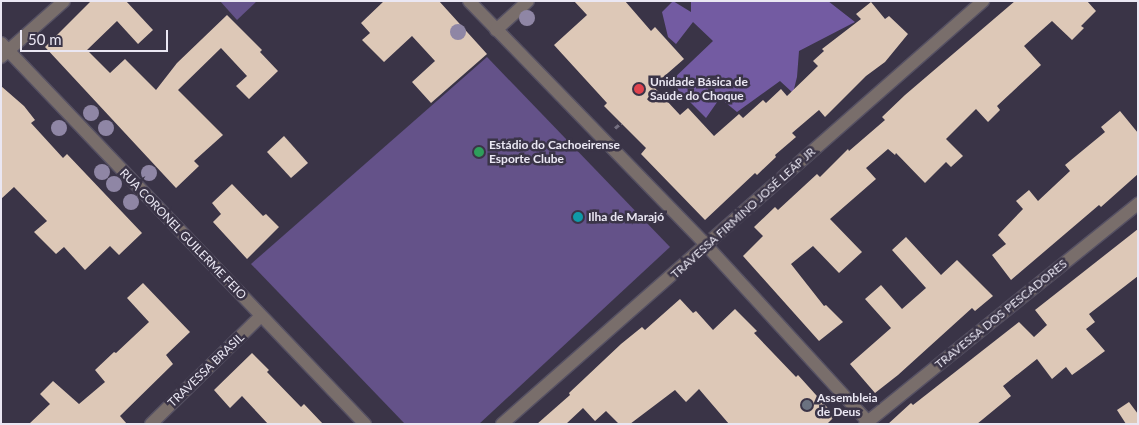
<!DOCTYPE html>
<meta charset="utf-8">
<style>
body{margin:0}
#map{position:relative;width:1139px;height:425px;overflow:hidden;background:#3a3447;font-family:Lato,sans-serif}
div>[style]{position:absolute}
.green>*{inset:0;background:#645289}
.forest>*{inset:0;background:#735ba2}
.building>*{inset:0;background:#ddc8b7}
.path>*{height:3px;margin-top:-1.5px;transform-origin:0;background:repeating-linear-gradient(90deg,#736e7f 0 5px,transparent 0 7.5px)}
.roads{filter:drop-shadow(1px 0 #565163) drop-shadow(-1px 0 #565163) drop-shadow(0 1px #565163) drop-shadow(0 -1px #565163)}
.minor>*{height:12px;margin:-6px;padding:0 6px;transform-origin:6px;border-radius:6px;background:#796e6b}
.trees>*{width:16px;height:16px;margin:-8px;border-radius:50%;background:#8f86a5}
.dots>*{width:14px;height:14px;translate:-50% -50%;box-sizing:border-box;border:2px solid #3a3447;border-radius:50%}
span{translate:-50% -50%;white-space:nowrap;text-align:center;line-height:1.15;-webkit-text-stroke:5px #3a3447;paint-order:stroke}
.poi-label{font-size:12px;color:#eae7f3;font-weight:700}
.left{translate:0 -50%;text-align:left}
.street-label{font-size:12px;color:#eae7f3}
.frame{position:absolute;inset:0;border:2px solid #eae7f3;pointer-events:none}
.scale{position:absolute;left:20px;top:30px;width:148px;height:22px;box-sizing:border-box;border:2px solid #eae7f3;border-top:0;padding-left:6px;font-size:15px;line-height:18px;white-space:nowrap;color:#eae7f3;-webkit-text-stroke:4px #3a3447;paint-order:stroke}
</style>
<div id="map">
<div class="green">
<i style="clip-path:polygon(220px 1px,257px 1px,237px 20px)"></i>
<i style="clip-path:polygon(487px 57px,670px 247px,479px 424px,405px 424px,251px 264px)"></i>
</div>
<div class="forest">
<i style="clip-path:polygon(673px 1px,691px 12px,691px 1px,828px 1px,855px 22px,799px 51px,797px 77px,793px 93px,780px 81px,737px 112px,720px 98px,706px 118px,670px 82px,713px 41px,693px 22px,676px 44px,668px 37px,662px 12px)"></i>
</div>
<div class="building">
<i style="clip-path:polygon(91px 1px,126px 1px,153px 30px,138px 44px,117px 21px,87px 50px,110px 73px,125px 59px,156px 90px,177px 63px,227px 15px,262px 50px,260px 52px,278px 71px,249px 99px,236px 86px,247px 76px,221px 48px,178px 90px,223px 135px,194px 161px,199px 166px,176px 188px,45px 47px)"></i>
<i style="clip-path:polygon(384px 1px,439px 1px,487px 54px,431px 103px,412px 82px,435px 61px,412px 36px,384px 62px,362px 40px,370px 33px,361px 23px)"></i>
<i style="clip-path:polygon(574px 1px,625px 1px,651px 31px,655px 27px,684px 59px,653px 86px,680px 115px,688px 108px,714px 136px,739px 114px,743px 118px,763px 100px,766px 103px,781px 89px,787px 96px,818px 66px,813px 61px,824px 51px,822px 49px,861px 19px,856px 14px,871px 2px,885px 19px,889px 16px,908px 34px,885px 62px,866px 76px,825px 117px,819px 110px,792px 133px,796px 137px,775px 155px,776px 157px,757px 175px,755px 173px,705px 220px,641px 154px,646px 148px,604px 106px,607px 103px,554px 45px,587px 15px)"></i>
<i style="clip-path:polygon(1015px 1px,1087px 1px,1096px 11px,1081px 26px,1084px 28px,1072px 40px,1052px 21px,1024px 46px,1041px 65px,997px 106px,1000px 110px,988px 122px,976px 109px,946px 139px,963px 156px,951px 167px,946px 162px,925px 183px,896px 153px,895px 155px,888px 149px,866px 168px,876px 179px,830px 219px,862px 252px,839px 273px,813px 246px,791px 264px,824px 306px,826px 305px,843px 322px,819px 341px,743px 256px,763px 236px,754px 227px,775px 207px,778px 210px,817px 174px,820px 177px,848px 149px,849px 151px,885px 120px,882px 117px,905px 95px)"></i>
<i style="clip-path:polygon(1px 86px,24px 106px,35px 120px,31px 123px,63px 158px,67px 154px,142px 233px,119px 255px,110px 246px,85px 270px,64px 247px,56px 254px,34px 232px,47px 221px,14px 187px,1px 199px)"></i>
<i style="clip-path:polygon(1120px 111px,1138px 133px,1138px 174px,1101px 207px,1099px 205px,1011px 280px,992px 255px,1006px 244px,998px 235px,1023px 209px,1016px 201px,1029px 190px,1038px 201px,1070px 171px,1065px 165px,1105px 132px,1101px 127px)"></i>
<i style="clip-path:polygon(284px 136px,308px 163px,291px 178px,267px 152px)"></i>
<i style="clip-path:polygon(232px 184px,263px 216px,266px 214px,279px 227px,247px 259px,213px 222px,221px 214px,212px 203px)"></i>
<i style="clip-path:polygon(1138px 229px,1138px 276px,1089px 314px,1095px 322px,1086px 329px,1105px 351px,1086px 365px,1072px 375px,1066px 367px,1052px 379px,1037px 359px,1003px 386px,1011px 396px,977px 424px,888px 424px,911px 403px,913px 405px,1019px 322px,1034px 337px,1047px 325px,1035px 310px)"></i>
<i style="clip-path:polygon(906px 237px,941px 275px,957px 260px,993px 296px,975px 311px,972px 308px,898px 375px,875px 393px,850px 364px,891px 328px,865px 299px,881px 285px,902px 309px,926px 288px,892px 250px)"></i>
<i style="clip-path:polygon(143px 283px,190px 332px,166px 355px,173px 364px,120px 416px,127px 424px,29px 424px,50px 404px,40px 394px,53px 381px,79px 404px,105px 382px,95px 370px,114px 352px,116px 353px,149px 322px,127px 298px)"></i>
<i style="clip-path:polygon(680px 299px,693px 313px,696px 311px,713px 330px,735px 309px,757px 331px,754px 333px,796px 377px,798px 375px,835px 416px,827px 424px,729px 424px,699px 389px,686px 402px,675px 390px,630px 424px,619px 424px,606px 411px,595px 421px,583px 408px,566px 424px,537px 424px,570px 395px,569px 393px,621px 344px,642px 327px,645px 330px)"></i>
<i style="clip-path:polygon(252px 353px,269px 370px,267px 372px,301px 407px,304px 404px,323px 424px,268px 424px,242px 396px,230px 408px,214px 390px)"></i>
<i style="clip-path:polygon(1129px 402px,1138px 414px,1138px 424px,1126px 424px,1117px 410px)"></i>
</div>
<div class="path">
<i style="left:615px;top:128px;width:8px;rotate:-40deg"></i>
</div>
<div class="roads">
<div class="minor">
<i style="left:469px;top:1px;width:342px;rotate:45.8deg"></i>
<i style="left:707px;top:246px;width:241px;rotate:47.5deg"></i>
<i style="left:496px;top:30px;width:43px;rotate:-42.2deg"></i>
<i style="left:1px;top:43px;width:527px;rotate:46.31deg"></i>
<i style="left:1px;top:57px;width:84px;rotate:-41.6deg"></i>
<i style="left:151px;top:424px;width:154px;rotate:-44.5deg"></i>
<i style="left:502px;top:424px;width:641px;rotate:-41.33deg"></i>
<i style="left:865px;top:424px;width:351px;rotate:-38.9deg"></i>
</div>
</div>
<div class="trees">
<i style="left:527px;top:18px"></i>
<i style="left:458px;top:32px"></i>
<i style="left:91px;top:113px"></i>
<i style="left:59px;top:128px"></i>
<i style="left:106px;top:128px"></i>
<i style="left:102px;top:172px"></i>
<i style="left:149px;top:173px"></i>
<i style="left:114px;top:184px"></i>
<i style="left:131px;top:202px"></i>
</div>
<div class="dots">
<i style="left:639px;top:89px;background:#e0444e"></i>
<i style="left:479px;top:152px;background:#2e9e5b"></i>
<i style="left:578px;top:217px;background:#0f9aa8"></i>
<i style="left:807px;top:405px;background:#6b7280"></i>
</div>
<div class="poi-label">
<span class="left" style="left:650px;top:89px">Unidade Básica de<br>Saúde do Choque</span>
<span class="left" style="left:489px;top:152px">Estádio do Cachoeirense<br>Esporte Clube</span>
<span class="left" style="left:588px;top:217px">Ilha de Marajó</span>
<span class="left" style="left:817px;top:405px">Assembleia<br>de Deus</span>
</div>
<div class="street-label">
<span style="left:743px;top:213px;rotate:-42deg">TRAVESSA FIRMINO JOSÉ LEÃP JR</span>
<span style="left:183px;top:234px;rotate:46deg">RUA CORONEL GUILERME FEIO</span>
<span style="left:1001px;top:314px;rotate:-39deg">TRAVESSA DOS PESCADORES</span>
<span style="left:206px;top:370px;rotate:-44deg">TRAVESSA BRASIL</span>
</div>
<div class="frame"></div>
<div class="scale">50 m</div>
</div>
